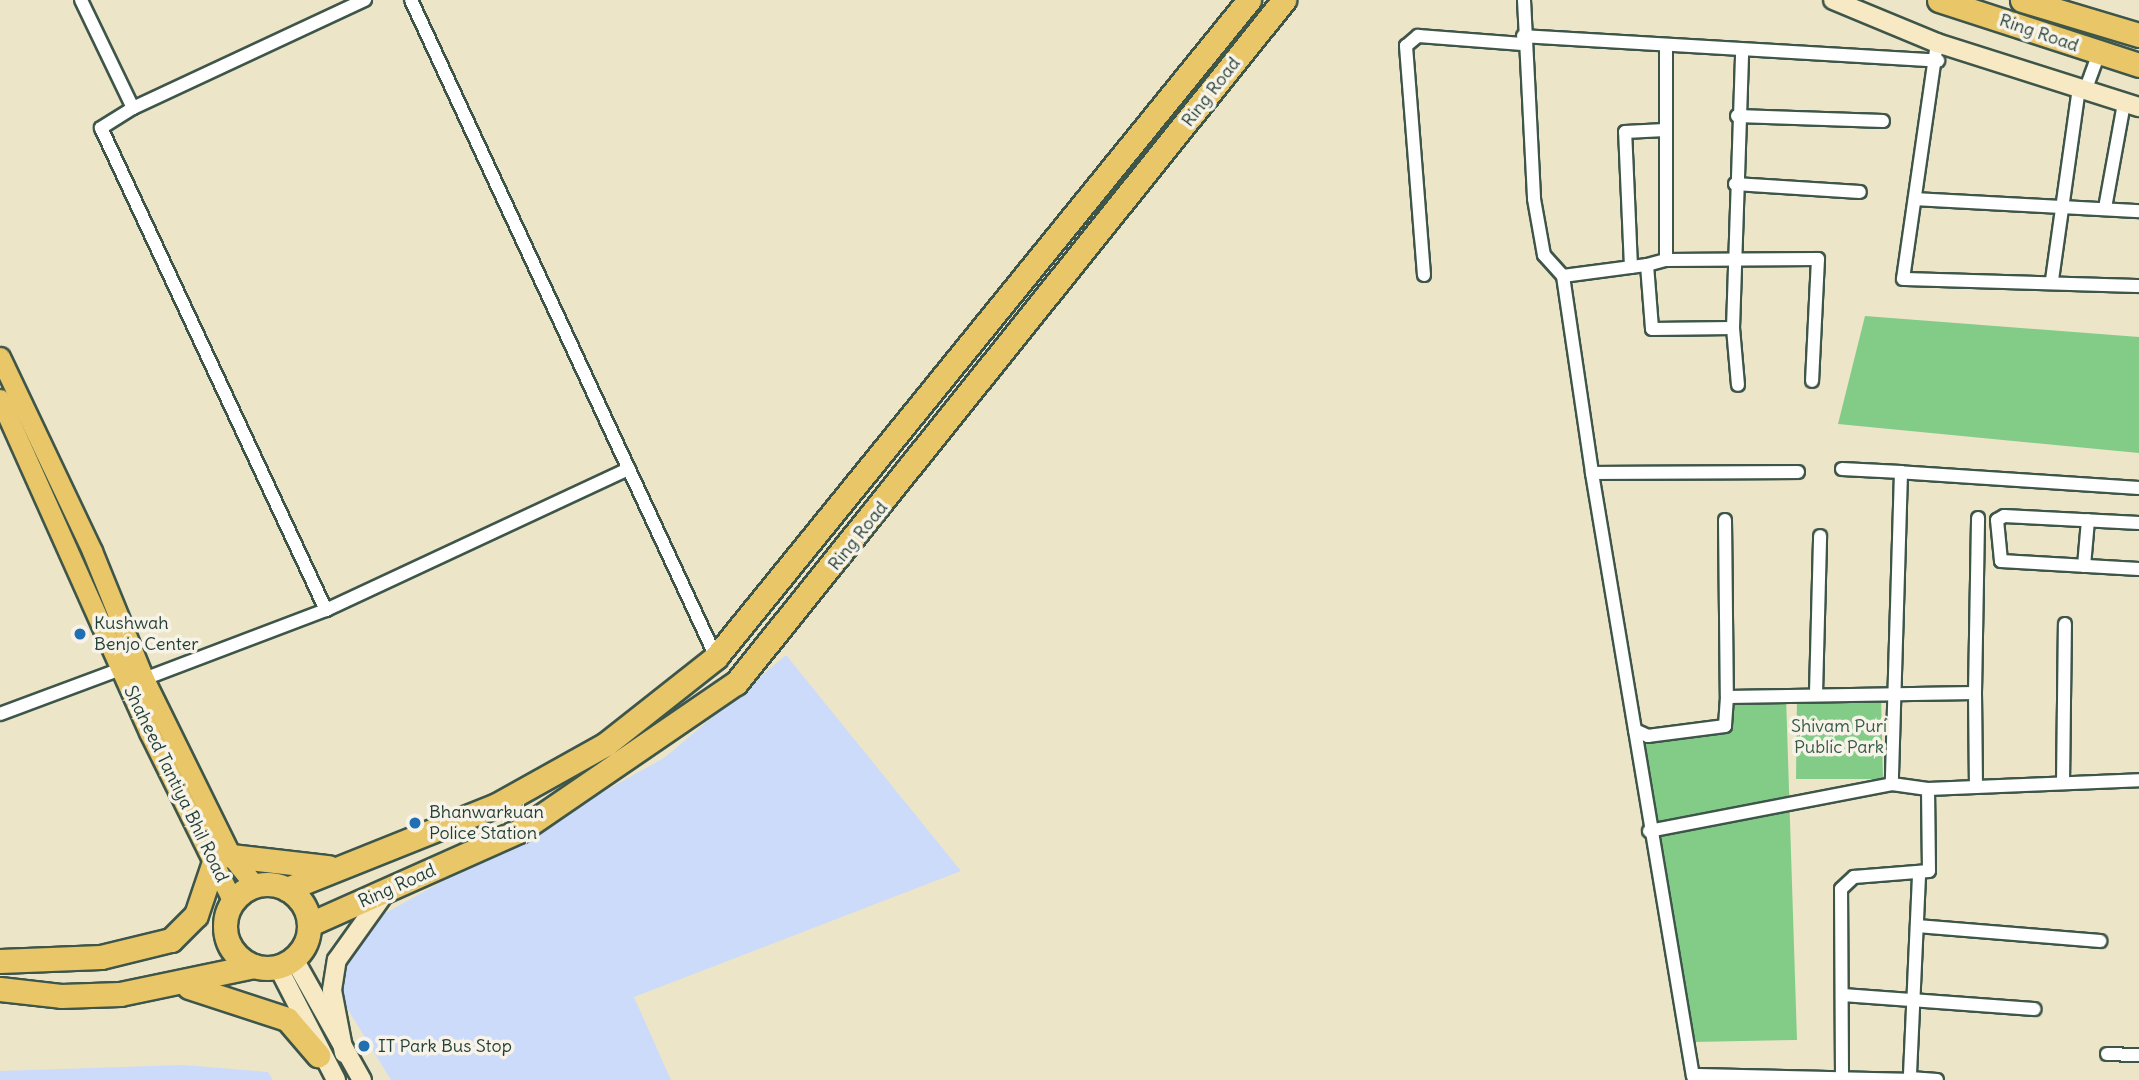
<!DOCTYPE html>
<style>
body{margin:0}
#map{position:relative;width:2139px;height:1080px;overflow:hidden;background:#ede5c8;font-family:Delius,sans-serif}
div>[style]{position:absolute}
.built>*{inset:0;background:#ccdbfa}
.green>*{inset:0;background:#83cc88}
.roads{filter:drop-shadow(2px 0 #3e564a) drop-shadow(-2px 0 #3e564a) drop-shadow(0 2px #3e564a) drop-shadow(0 -2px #3e564a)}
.street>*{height:12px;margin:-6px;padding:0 6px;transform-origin:6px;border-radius:6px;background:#fff}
.secondary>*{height:18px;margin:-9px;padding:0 9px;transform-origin:9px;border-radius:9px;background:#f6e9c3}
.primary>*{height:19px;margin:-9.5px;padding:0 9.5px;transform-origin:9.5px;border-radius:9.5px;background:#e9c769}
.highway>*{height:23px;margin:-11.5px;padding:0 11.5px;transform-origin:11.5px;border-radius:11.5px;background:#e9c769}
.highway>.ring{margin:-11.5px;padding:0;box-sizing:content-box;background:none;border:23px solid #e9c769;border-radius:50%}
.dots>*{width:19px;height:19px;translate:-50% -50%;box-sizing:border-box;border:4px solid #f7f3e8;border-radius:50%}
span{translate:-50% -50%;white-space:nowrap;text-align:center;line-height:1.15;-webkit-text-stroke:7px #f7f3e8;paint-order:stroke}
.street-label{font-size:18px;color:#1f3d34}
.poi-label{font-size:18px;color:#1f3d34}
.left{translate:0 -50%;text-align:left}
.park-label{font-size:18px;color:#335a45}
</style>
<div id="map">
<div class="built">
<i style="clip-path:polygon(786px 655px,961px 871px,634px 997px,671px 1080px,391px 1080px,341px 998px,338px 965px,346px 935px,664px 758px)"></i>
<i style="clip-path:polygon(183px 1065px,268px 1072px,273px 1080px,0 1080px,0 1071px)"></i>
</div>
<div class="green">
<i style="clip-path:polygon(1865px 316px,2139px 337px,2139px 453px,1838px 424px)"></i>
<i style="clip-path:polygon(1797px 695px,1881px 695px,1883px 779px,1796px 779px)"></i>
<i style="clip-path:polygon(1786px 696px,1797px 1040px,1693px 1042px,1641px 741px,1725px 734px,1736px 700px)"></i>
</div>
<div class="roads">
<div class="street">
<i style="left:81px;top:0;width:120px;rotate:64.3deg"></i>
<i style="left:133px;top:108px;width:256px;rotate:-25deg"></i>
<i style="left:411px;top:0;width:724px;rotate:65.1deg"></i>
<i style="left:1524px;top:0;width:199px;rotate:87.1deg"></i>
<i style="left:1534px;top:199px;width:57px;rotate:79.9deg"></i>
<i style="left:1544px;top:255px;width:28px;rotate:48deg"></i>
<i style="left:1563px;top:276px;width:199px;rotate:81.6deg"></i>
<i style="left:1523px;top:36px;width:416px;rotate:3.4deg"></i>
<i style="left:1937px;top:43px;width:238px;rotate:98.2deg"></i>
<i style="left:1903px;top:279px;width:236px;rotate:1.7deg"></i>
<i style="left:2085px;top:91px;width:40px;rotate:-69.8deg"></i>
<i style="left:133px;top:108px;width:38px;rotate:148deg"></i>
<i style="left:101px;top:128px;width:532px;rotate:64.98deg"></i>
<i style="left:326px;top:610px;width:334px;rotate:-25deg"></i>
<i style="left:1737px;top:116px;width:146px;rotate:2deg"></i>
<i style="left:1735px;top:184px;width:125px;rotate:3.7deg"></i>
<i style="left:1915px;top:199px;width:224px;rotate:3.1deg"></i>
<i style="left:2105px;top:208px;width:107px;rotate:-79.7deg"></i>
<i style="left:1666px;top:260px;width:152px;rotate:-0.4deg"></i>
<i style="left:1818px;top:259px;width:122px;rotate:92.8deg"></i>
<i style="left:1647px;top:265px;width:20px;rotate:-15deg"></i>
<i style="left:1666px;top:260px;width:213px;rotate:-90deg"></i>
<i style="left:1631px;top:267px;width:135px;rotate:-92.5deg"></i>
<i style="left:1625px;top:132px;width:40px;rotate:-2.9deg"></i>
<i style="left:1424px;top:275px;width:230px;rotate:-94.5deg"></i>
<i style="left:1406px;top:46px;width:16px;rotate:-40deg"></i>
<i style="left:1418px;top:36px;width:105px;rotate:4.4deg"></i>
<i style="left:1563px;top:276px;width:85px;rotate:-7.5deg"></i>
<i style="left:1647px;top:265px;width:64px;rotate:85.5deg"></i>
<i style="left:1652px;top:329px;width:81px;rotate:-0.7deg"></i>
<i style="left:1733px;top:328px;width:278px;rotate:-88.1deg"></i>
<i style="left:2052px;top:280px;width:193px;rotate:-82deg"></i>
<i style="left:1733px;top:328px;width:57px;rotate:85deg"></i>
<i style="left:1842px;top:469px;width:59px;rotate:2.9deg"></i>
<i style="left:2139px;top:488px;width:239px;rotate:-176.2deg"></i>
<i style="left:1901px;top:472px;width:312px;rotate:91.7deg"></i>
<i style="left:1892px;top:784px;width:36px;rotate:8deg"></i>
<i style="left:1928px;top:789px;width:211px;rotate:-2.4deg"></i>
<i style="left:1725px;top:520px;width:177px;rotate:89.4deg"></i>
<i style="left:1727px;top:697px;width:248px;rotate:-0.9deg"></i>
<i style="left:1975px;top:693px;width:94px;rotate:89.4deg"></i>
<i style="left:2139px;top:523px;width:135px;rotate:-177deg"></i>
<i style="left:2004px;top:516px;width:8px;rotate:150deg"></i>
<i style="left:1997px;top:520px;width:41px;rotate:84.4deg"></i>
<i style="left:2001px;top:561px;width:138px;rotate:3.3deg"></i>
<i style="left:2084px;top:566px;width:46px;rotate:-85deg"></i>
<i style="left:144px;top:679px;width:195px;rotate:-20.8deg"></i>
<i style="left:1816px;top:693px;width:157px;rotate:-88.5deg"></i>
<i style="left:1975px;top:693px;width:175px;rotate:-89deg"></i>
<i style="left:1727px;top:697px;width:29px;rotate:94deg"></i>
<i style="left:1725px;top:726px;width:78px;rotate:172.6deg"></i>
<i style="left:1648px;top:736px;width:14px;rotate:-155deg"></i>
<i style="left:1635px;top:730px;width:261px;rotate:-99.5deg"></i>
<i style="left:1592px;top:473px;width:206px;rotate:-0.3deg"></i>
<i style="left:0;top:714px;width:129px;rotate:-20.4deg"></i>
<i style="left:1635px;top:730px;width:350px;rotate:80.5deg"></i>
<i style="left:2063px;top:783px;width:159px;rotate:-89.3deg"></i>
<i style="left:1649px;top:831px;width:248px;rotate:-10.9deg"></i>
<i style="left:1919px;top:876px;width:202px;rotate:92.6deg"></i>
<i style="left:1910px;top:1078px;width:27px;rotate:4deg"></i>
<i style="left:1917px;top:926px;width:184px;rotate:4.7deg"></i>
<i style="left:1842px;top:995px;width:193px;rotate:4.2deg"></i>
<i style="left:2107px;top:1054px;width:32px;rotate:2deg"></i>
<i style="left:1842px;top:1075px;width:186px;rotate:-90.3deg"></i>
<i style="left:1841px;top:889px;width:18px;rotate:-43deg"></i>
<i style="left:1854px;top:877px;width:75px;rotate:-4.6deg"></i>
<i style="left:1929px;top:871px;width:82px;rotate:-90.7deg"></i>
<i style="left:1694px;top:1080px;width:5px;rotate:-101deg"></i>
<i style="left:1693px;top:1075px;width:217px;rotate:1.3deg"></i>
</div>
<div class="secondary">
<i style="left:1833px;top:0;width:113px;rotate:22.5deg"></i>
<i style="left:1937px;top:43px;width:212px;rotate:17.6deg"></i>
<i style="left:294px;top:959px;width:139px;rotate:60.7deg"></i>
<i style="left:278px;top:967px;width:127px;rotate:62.8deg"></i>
<i style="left:344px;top:1053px;width:64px;rotate:-100.8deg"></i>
<i style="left:332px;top:990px;width:30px;rotate:-81deg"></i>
<i style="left:337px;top:960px;width:82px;rotate:-54.4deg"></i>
</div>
<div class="primary">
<i style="left:0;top:357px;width:215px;rotate:64.6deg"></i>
<i style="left:92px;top:551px;width:138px;rotate:67.9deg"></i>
<i style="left:144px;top:679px;width:197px;rotate:63.8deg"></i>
<i style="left:231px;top:856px;width:38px;rotate:51deg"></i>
<i style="left:0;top:399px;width:365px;rotate:65.9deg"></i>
<i style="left:149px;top:732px;width:190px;rotate:63.7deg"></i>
</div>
<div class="highway">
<i style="left:1939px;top:0;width:210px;rotate:18deg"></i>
<i style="left:2022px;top:0;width:122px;rotate:16.7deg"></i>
<i style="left:231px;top:856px;width:98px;rotate:6.5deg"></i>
<i class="ring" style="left:225px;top:884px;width:61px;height:61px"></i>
<i style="left:287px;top:889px;width:224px;rotate:-21.8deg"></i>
<i style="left:495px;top:806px;width:127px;rotate:-29.2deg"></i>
<i style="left:606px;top:744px;width:140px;rotate:-38.3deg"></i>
<i style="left:716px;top:657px;width:846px;rotate:-50.95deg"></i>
<i style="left:310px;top:924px;width:231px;rotate:-24deg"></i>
<i style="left:521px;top:830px;width:260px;rotate:-34.4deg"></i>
<i style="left:736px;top:683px;width:876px;rotate:-51.26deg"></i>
<i style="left:0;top:961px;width:101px;rotate:-2.3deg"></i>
<i style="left:101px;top:957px;width:72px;rotate:-13.7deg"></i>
<i style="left:171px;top:940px;width:35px;rotate:-45deg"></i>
<i style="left:196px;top:915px;width:59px;rotate:-71.3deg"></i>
<i style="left:189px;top:987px;width:103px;rotate:18.1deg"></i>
<i style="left:287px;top:1019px;width:48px;rotate:49.3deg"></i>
<i style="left:0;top:989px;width:61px;rotate:6.5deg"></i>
<i style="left:61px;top:996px;width:59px;rotate:-1.9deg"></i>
<i style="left:120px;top:994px;width:137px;rotate:-11.8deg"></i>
</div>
</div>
<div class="dots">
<i style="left:80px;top:634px;background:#1f6fb2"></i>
<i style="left:415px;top:823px;background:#1f6fb2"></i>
<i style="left:364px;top:1046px;background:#1f6fb2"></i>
</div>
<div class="street-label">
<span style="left:2039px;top:33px;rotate:19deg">Ring Road</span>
<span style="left:1211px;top:92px;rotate:-52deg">Ring Road</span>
<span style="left:858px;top:536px;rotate:-51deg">Ring Road</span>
<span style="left:176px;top:784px;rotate:64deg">Shaheed Tantiya Bhil Road</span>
<span style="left:397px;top:886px;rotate:-24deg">Ring Road</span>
</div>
<div class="poi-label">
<span class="left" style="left:94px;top:634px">Kushwah<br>Benjo Center</span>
<span class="left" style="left:429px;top:823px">Bhanwarkuan<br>Police Station</span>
<span class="left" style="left:378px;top:1046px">IT Park Bus Stop</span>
</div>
<div class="park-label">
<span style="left:1839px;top:737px">Shivam Puri<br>Public Park</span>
</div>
</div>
